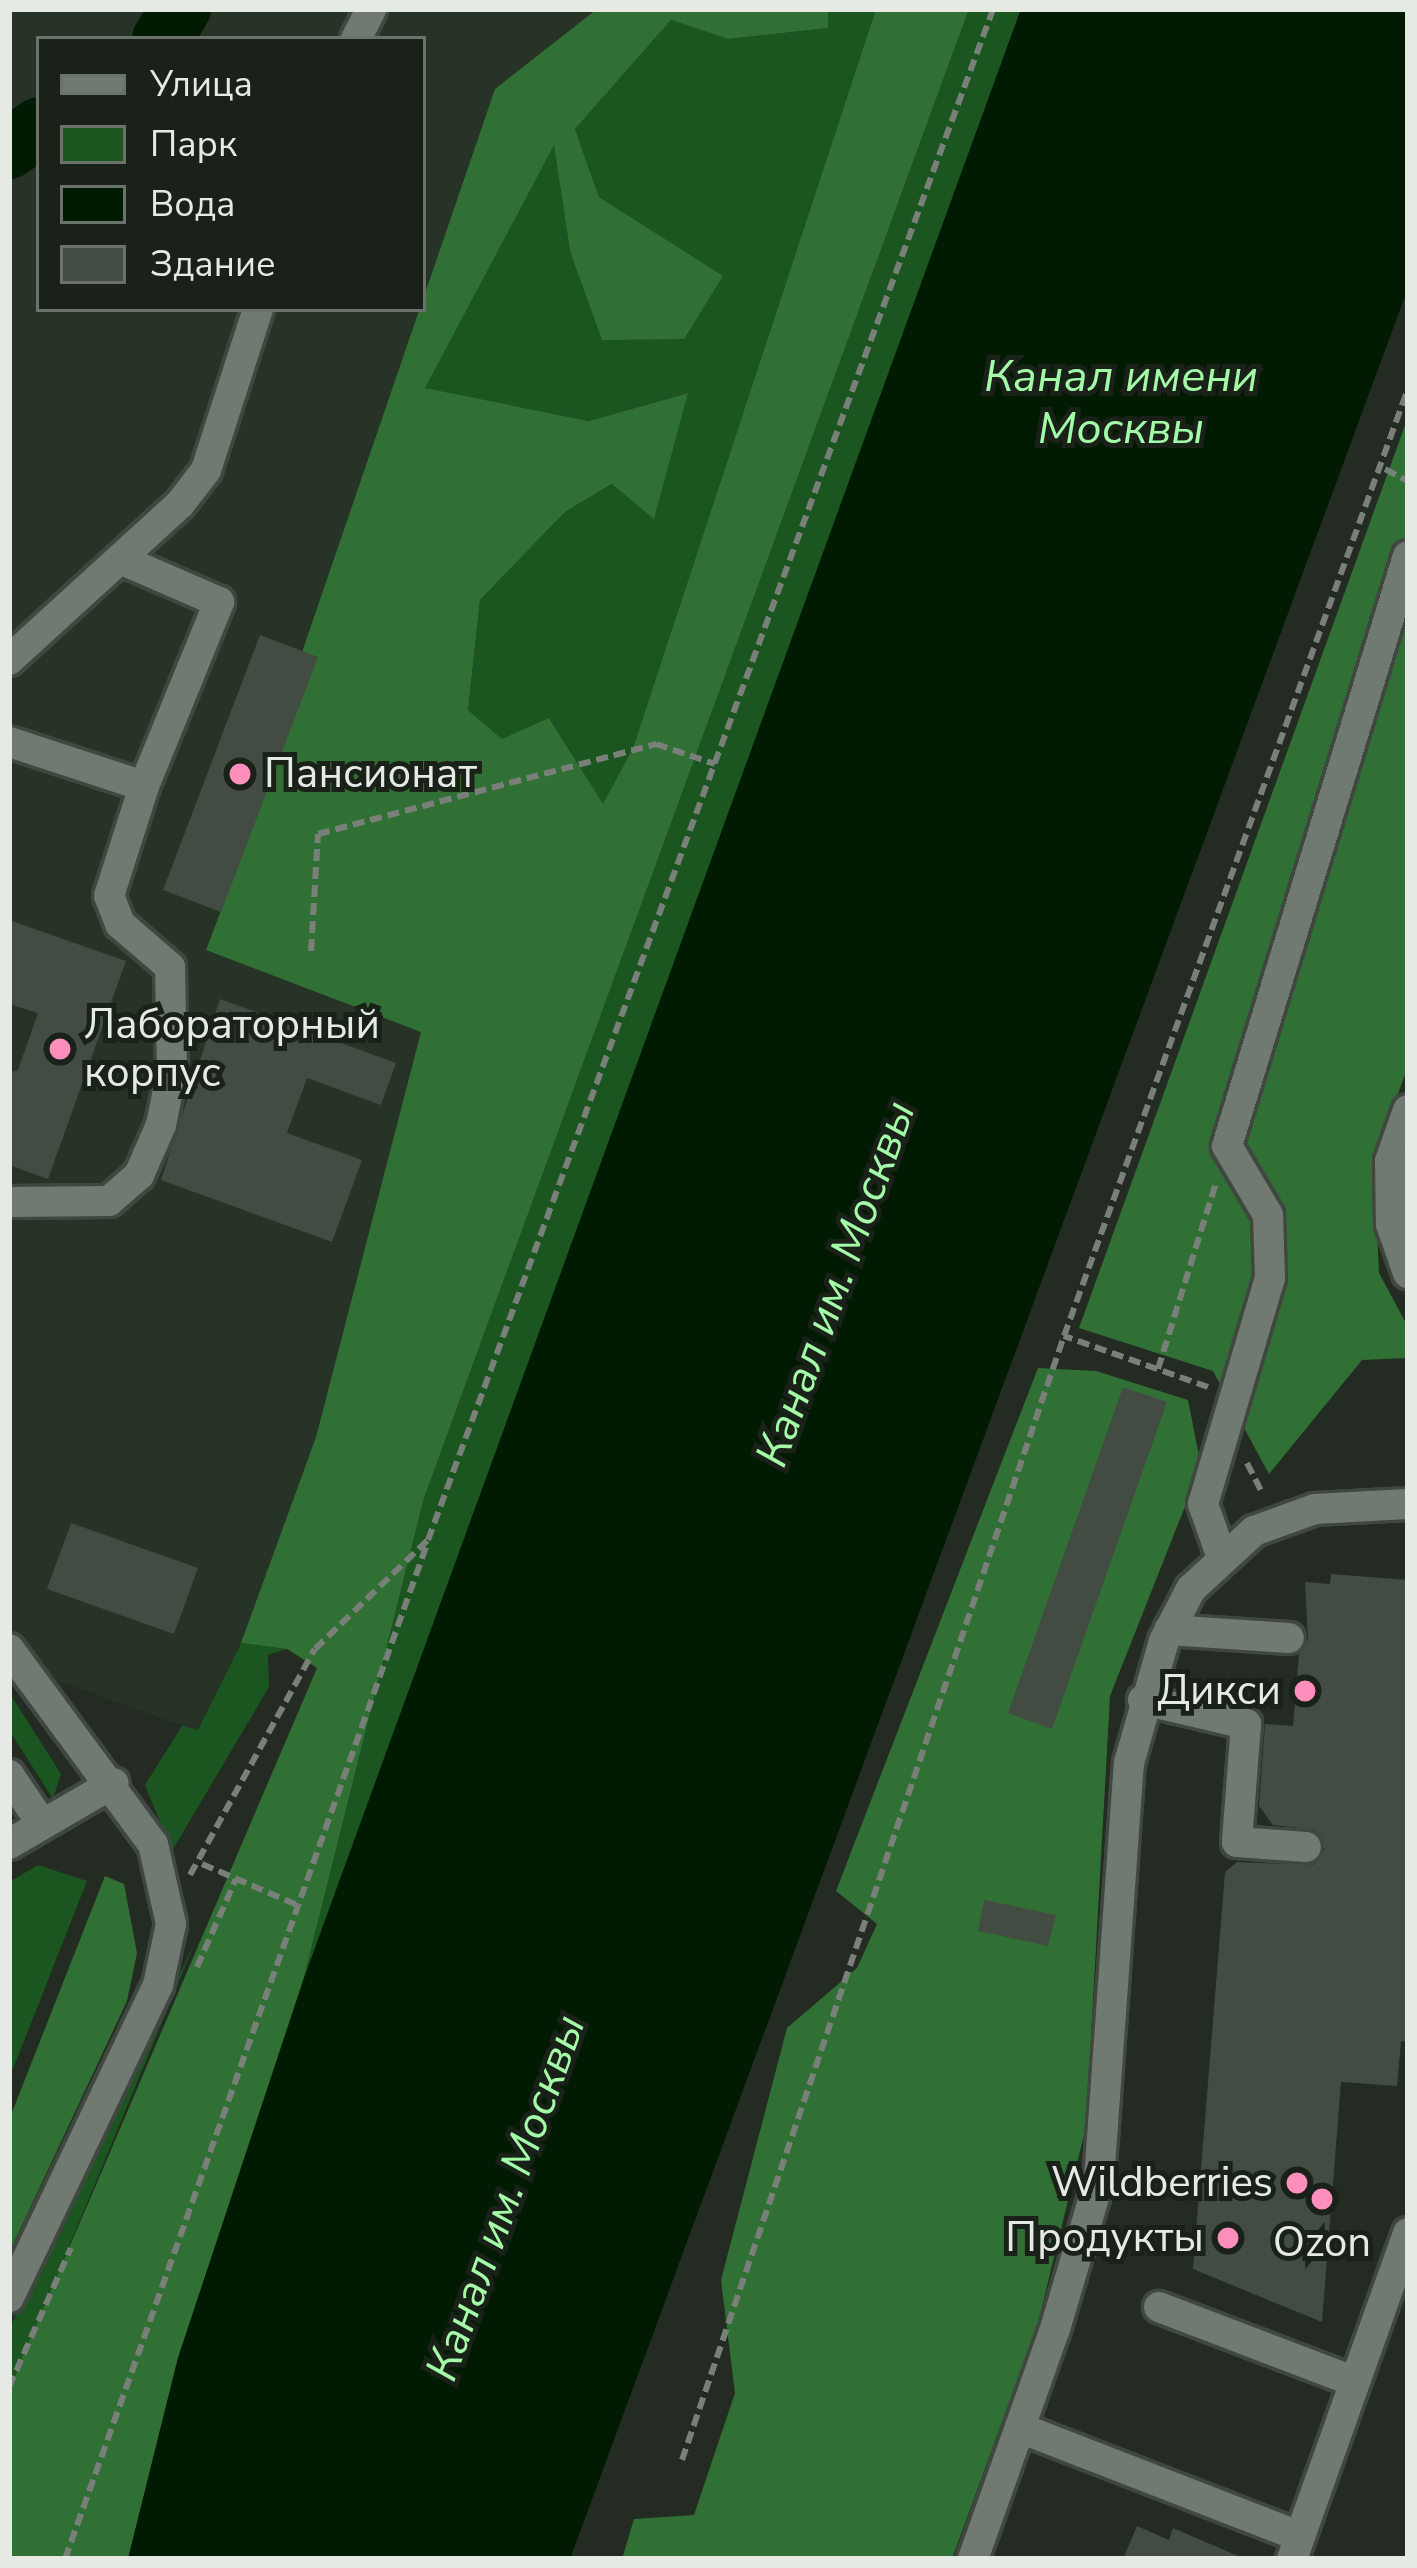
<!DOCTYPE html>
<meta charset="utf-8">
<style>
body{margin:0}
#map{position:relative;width:1417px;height:2568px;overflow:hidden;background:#232b23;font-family:"Nunito Sans",sans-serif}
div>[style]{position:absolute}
.built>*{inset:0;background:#263326}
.green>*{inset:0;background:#1b5520}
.forest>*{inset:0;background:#317035}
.water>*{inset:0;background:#001b01}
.river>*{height:60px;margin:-30px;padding:0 30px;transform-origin:30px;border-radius:30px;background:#001b01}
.building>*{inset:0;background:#434c43}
.path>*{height:6px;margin-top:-3px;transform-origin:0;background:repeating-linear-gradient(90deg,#797f79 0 12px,transparent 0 18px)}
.roads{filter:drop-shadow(3px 0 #404740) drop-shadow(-3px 0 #404740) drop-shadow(0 3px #404740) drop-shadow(0 -3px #404740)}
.minor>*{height:30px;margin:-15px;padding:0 15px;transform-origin:15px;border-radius:15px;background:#707a70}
.dots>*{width:33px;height:33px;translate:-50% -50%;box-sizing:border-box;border:6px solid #192119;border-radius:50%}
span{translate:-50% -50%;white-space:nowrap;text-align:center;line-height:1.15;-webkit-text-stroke:10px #192119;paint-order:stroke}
.poi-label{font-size:42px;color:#e5eae5}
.left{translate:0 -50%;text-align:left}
.right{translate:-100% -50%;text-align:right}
.water-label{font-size:45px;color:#a4fba7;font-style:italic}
.frame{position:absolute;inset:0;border:12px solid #e5eae5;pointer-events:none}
.legend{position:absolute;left:36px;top:36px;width:390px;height:276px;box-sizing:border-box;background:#192119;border:3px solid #6b716b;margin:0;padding:15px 21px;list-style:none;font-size:36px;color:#e5eae5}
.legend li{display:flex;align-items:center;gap:24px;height:60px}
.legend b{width:60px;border:3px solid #6b716b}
</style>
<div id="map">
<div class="built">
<i style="clip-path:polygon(9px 9px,597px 9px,495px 89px,423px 299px,423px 39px,39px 39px,39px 309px,420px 309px,302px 651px,318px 657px,206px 950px,422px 1031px,316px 1437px,241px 1643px,197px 1731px,33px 1672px,9px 1629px)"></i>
</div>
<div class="green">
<i style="clip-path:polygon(828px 9px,876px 9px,633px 748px,603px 805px,550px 719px,502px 739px,468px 710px,480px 600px,565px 512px,613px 484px,654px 518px,687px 393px,589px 421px,424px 388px,554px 143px,570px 251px,722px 276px,599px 197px,575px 129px,671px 20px,728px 39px,827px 28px)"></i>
<i style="clip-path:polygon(969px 9px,1021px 9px,303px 1981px,424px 1498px)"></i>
<i style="clip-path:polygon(241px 1643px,287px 1649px,268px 1655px,269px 1687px,172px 1851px,145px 1785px,182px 1726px,198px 1730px)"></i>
<i style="clip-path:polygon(9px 1692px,61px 1774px,53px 1799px,9px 1730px)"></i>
<i style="clip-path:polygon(38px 1865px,87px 1881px,9px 2079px,9px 1882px)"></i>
<i style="clip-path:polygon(196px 1940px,20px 2365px,9px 2396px,9px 2329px)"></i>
</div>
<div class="forest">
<i style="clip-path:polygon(597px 9px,828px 9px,828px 28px,728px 39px,671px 20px,575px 129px,599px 197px,723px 276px,684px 339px,602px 340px,570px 251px,554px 145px,425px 388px,589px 421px,688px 393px,654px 519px,612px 484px,565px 512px,480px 600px,468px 710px,502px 739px,549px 718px,603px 804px,633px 748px,876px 9px,969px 9px,424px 1498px,303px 1981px,178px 2358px,128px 2559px,9px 2559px,9px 2396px,19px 2365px,317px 1668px,287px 1649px,241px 1643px,316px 1437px,421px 1032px,206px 950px,317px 658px,302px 652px,495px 89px)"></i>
<i style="clip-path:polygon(1408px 417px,1408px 1066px,1374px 1161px,1379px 1273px,1408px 1327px,1408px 1358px,1362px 1360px,1269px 1474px,1213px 1371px,1079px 1328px)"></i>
<i style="clip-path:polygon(1038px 1368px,1096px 1371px,1188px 1400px,1201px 1466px,1110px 1696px,1086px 2127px,1038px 2323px,952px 2559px,622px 2559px,634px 2519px,694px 2515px,735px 2393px,721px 2280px,787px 2028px,857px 1968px,877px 1924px,836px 1891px)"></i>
<i style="clip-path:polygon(105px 1876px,124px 1884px,137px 1953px,127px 2001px,9px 2253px,9px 2120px)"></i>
</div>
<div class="water">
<i style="clip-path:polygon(1021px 9px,1408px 9px,1408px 288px,570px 2559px,128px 2559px,178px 2358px,303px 1981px)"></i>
</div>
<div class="river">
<i style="left:162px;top:39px;width:36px;rotate:-58deg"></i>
<i style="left:9px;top:149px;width:37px;rotate:-36deg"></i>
</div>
<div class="building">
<i style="clip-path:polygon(260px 635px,318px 657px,221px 912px,163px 890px)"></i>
<i style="clip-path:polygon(9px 920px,126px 961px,48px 1179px,9px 1165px,9px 1073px,18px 1070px,38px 1013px,9px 1004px)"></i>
<i style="clip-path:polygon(220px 999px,396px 1063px,381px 1105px,307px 1078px,287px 1133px,362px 1160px,332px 1242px,161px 1180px)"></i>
<i style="clip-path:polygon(1123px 1387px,1167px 1402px,1052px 1729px,1008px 1713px)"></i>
<i style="clip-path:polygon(71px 1523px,198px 1568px,174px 1634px,47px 1589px)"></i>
<i style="clip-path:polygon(1331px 1574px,1408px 1580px,1408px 2042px,1401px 2041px,1397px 2086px,1341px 2082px,1322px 2322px,1193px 2269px,1225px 1872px,1237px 1862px,1313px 1865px,1325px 1850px,1316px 1830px,1273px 1825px,1259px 1806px,1265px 1724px,1293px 1726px,1299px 1654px,1308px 1640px,1305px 1582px,1330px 1584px)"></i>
<i style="clip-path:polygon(984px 1900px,1056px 1915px,1048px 1946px,978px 1931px)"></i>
<i style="clip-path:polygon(1137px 2526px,1169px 2540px,1173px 2528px,1245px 2559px,1123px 2559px)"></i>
</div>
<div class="path">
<i style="left:1385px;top:469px;width:26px;rotate:28deg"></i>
<i style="left:311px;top:951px;width:117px;rotate:-86.6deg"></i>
<i style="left:318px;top:834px;width:350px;rotate:-14.9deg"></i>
<i style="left:656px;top:744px;width:62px;rotate:18.7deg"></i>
<i style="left:1158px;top:1369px;width:195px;rotate:-72.7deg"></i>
<i style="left:1208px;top:1387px;width:153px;rotate:-160.5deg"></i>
<i style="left:1064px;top:1336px;width:1008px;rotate:-70.04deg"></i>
<i style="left:1247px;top:1463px;width:35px;rotate:63deg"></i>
<i style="left:202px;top:1864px;width:103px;rotate:23.3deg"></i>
<i style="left:190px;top:1875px;width:258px;rotate:-61.1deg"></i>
<i style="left:315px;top:1649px;width:157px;rotate:-44deg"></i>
<i style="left:428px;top:1540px;width:1632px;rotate:-69.74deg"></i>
<i style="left:197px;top:1967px;width:96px;rotate:-66.1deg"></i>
<i style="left:9px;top:2387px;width:152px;rotate:-66deg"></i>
<i style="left:682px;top:2460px;width:1187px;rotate:-71.23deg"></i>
<i style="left:65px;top:2559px;width:1078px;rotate:-70.37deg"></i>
</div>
<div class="roads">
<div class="minor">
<i style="left:356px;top:39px;width:34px;rotate:-63deg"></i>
<i style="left:9px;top:660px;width:231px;rotate:-42.4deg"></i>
<i style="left:180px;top:504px;width:43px;rotate:-52.6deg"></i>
<i style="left:206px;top:470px;width:169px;rotate:-72.1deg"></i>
<i style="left:9px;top:742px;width:142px;rotate:18.1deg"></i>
<i style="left:144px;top:786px;width:199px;rotate:-67.8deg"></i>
<i style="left:219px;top:602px;width:108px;rotate:-156.5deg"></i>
<i style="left:1408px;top:1110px;width:54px;rotate:109.4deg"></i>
<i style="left:1390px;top:1161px;width:63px;rotate:89.1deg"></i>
<i style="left:1391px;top:1224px;width:52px;rotate:70.9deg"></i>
<i style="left:9px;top:1202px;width:100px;rotate:-0.6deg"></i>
<i style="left:109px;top:1201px;width:40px;rotate:-41deg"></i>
<i style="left:139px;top:1175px;width:55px;rotate:-66.3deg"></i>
<i style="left:161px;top:1125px;width:56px;rotate:-78.7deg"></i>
<i style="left:172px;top:1070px;width:103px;rotate:-91.1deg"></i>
<i style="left:170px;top:967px;width:66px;rotate:-139.3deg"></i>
<i style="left:120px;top:924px;width:30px;rotate:-111deg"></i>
<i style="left:109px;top:896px;width:115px;rotate:-72.3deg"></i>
<i style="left:1221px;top:1555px;width:54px;rotate:-109.4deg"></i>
<i style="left:1203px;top:1504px;width:236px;rotate:-73.5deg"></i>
<i style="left:1270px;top:1278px;width:63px;rotate:-91.8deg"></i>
<i style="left:1268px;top:1215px;width:80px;rotate:-120.7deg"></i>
<i style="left:1227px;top:1146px;width:617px;rotate:-72.95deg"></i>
<i style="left:1169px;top:1630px;width:120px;rotate:3.8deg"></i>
<i style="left:9px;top:1649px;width:242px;rotate:53.6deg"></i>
<i style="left:153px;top:1844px;width:82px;rotate:77.3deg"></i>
<i style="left:171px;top:1924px;width:62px;rotate:102deg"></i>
<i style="left:158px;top:1985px;width:346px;rotate:115.5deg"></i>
<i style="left:1143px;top:1700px;width:106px;rotate:13.1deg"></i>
<i style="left:1246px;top:1724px;width:118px;rotate:94.4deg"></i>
<i style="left:1237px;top:1842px;width:69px;rotate:4.1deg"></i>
<i style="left:9px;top:1775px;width:59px;rotate:56deg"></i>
<i style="left:9px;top:1844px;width:121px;rotate:-30.2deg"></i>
<i style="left:1159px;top:2307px;width:208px;rotate:20.9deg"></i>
<i style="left:1020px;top:2428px;width:299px;rotate:21.2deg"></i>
<i style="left:973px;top:2559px;width:244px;rotate:-70.4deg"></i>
<i style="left:1055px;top:2329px;width:155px;rotate:-73.5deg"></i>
<i style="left:1099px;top:2180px;width:418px;rotate:-85.9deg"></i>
<i style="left:1129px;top:1763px;width:127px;rotate:-74deg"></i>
<i style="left:1164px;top:1641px;width:59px;rotate:-62.6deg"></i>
<i style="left:1191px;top:1589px;width:86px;rotate:-42.6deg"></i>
<i style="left:1254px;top:1531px;width:65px;rotate:-19.8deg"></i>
<i style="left:1315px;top:1509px;width:93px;rotate:-3.1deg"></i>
<i style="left:1292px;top:2559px;width:346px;rotate:-70.4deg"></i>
</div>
</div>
<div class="dots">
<i style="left:240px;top:774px;background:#fe8ebc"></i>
<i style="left:60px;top:1049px;background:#fe8ebc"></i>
<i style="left:1305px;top:1691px;background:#fe8ebc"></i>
<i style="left:1297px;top:2183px;background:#fe8ebc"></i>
<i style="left:1322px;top:2199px;background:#fe8ebc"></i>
<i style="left:1228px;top:2238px;background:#fe8ebc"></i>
</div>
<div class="poi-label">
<span class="left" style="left:264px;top:774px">Пансионат</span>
<span class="left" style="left:84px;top:1049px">Лабораторный<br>корпус</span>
<span class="right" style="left:1281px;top:1691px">Дикси</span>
<span class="right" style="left:1273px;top:2183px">Wildberries</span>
<span class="right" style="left:1204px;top:2238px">Продукты</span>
<span style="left:1322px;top:2243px">Ozon</span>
</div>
<div class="water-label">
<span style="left:1121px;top:403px">Канал имени<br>Москвы</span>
<span style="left:836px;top:1284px;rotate:-70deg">Канал им. Москвы</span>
<span style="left:506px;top:2198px;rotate:-70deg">Канал им. Москвы</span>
</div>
<div class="frame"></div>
<ul class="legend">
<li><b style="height:15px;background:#707a70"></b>Улица</li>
<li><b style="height:33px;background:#1b5520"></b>Парк</li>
<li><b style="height:33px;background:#001b01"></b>Вода</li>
<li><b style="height:33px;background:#434c43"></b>Здание</li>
</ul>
</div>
